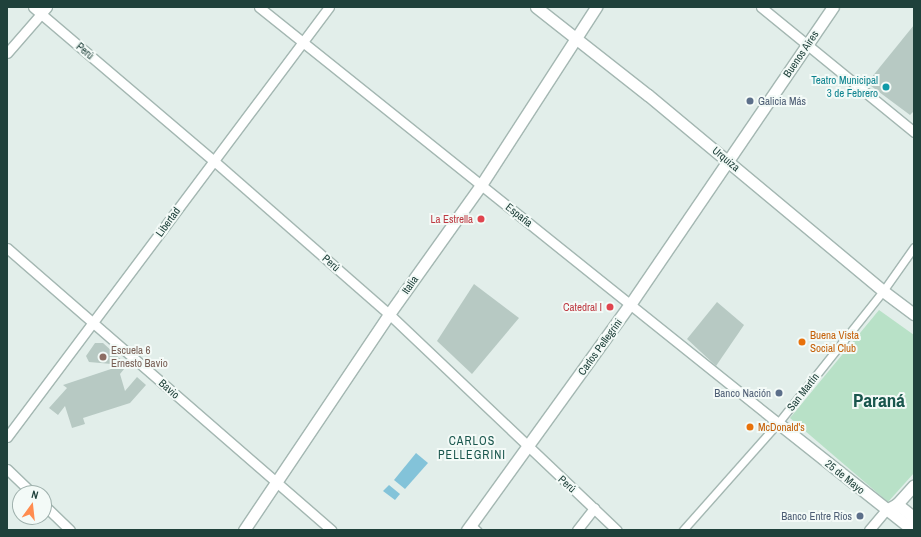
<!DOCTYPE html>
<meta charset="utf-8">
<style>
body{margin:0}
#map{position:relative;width:921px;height:537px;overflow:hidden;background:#e2eeea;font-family:"Archivo Narrow",sans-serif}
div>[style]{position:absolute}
.green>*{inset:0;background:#b8e1c7}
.water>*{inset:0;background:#83c3d9}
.building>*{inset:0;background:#b7c9c3}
.roads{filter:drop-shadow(1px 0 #a4b7b2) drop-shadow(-1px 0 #a4b7b2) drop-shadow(0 1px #a4b7b2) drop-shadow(0 -1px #a4b7b2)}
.pedestrian>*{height:7px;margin:-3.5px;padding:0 3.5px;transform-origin:3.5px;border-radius:3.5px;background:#fff}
.minor>*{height:9px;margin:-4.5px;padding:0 4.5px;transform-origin:4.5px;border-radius:4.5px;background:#fff}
.tertiary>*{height:11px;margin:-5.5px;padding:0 5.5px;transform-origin:5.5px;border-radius:5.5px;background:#fff}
.dots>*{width:11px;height:11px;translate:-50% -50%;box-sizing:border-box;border:2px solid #f3faf7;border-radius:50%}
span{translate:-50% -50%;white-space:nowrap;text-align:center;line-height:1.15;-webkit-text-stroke:4px #f3faf7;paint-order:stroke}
.street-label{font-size:11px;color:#1f413b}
.culture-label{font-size:11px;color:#0d838f}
.right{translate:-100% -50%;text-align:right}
.service-label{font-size:11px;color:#4e5e75}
.left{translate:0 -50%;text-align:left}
.health-label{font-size:11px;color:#be3a42}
.food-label{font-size:11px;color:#c56008}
.education-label{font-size:11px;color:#785e54}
.neighbourhood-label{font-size:12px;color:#19564d;letter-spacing:1px}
.town-label{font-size:19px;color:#19564d;font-weight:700}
.frame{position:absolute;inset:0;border:8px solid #1f413b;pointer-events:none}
.north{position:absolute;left:12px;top:485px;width:40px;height:40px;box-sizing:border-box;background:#f3faf7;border:1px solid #9eb0ac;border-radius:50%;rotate:15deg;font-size:11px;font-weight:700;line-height:16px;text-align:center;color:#1f413b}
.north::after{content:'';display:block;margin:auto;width:14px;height:18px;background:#ff8c4f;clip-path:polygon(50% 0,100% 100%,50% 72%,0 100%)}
</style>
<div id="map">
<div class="green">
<i style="clip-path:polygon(879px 310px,914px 335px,914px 473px,888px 502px,790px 418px)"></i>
</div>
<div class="water">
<i style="clip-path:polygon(416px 453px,428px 463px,405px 489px,394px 480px)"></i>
<i style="clip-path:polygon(389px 485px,400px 494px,395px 500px,383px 491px)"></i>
</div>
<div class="building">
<i style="clip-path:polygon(914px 25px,914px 111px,910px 115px,867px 83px)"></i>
<i style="clip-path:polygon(474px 284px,519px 318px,472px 374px,437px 341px)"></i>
<i style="clip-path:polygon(717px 302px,744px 325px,716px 366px,687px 339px)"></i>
<i style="clip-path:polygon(95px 343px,103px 343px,126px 364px,129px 363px,120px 374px,125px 391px,137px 377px,146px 385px,130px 403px,83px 418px,85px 424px,72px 428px,65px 406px,58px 415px,49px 408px,67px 388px,63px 385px,123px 365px,89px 362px,86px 356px)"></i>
</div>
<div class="roads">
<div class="pedestrian">
<i style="left:471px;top:525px;width:8px;rotate:40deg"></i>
<i style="left:683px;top:530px;width:143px;rotate:-48.4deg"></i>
<i style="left:778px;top:423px;width:169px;rotate:-51.5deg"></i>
<i style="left:883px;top:291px;width:54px;rotate:-54.8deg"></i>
</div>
<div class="minor">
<i style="left:33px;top:7px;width:236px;rotate:40.4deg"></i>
<i style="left:213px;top:160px;width:234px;rotate:41.2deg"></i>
<i style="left:389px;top:314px;width:314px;rotate:43.5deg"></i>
<i style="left:259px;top:7px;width:665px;rotate:38.71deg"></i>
<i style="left:761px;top:7px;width:198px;rotate:39.2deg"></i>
<i style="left:7px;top:53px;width:61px;rotate:-49deg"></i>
<i style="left:7px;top:248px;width:430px;rotate:41deg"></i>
<i style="left:7px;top:437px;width:537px;rotate:-53.17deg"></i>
<i style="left:7px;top:469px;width:35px;rotate:44deg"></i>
<i style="left:44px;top:505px;width:36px;rotate:44deg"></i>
<i style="left:577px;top:530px;width:28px;rotate:-52deg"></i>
<i style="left:869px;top:530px;width:26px;rotate:-50deg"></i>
</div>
<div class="tertiary">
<i style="left:536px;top:7px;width:142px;rotate:38.2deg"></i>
<i style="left:648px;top:95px;width:306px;rotate:39.8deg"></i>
<i style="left:883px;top:291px;width:39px;rotate:37deg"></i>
<i style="left:778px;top:423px;width:172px;rotate:38.4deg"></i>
<i style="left:897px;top:504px;width:22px;rotate:39deg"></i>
<i style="left:886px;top:510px;width:13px;rotate:-29deg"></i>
<i style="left:897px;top:504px;width:25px;rotate:-48deg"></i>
<i style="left:244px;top:530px;width:260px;rotate:-56.1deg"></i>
<i style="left:389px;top:314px;width:158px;rotate:-54.5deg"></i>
<i style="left:481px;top:185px;width:212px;rotate:-57.1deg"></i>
<i style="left:467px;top:530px;width:280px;rotate:-54.2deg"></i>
<i style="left:631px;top:303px;width:358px;rotate:-55.7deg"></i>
</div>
</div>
<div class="dots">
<i style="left:886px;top:87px;background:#0f9aa8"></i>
<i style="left:750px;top:101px;background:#5c6f8a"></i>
<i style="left:481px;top:219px;background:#e0444e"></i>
<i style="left:610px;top:307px;background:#e0444e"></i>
<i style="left:802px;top:342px;background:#e8710a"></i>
<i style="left:103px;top:357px;background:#8d6e63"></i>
<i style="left:779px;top:393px;background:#5c6f8a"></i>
<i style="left:750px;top:427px;background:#e8710a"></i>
<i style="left:860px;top:516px;background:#5c6f8a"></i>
</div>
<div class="street-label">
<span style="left:85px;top:51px;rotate:40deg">Perú</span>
<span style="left:801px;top:54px;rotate:-56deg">Buenos Aires</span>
<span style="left:726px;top:159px;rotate:40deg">Urquiza</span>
<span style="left:519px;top:215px;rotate:38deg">España</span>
<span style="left:168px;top:222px;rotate:-54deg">Libertad</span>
<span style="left:331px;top:263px;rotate:41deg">Perú</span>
<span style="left:410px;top:285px;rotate:-55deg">Italia</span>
<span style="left:600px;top:347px;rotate:-54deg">Carlos Pellegrini</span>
<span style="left:169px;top:389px;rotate:42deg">Bavio</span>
<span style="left:803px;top:392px;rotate:-52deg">San Martín</span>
<span style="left:845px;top:477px;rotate:39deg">25 de Mayo</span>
<span style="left:567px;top:484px;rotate:42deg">Perú</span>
</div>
<div class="culture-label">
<span class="right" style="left:878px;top:87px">Teatro Municipal<br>3 de Febrero</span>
</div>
<div class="service-label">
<span class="left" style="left:758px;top:101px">Galicia Más</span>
<span class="right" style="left:771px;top:393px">Banco Nación</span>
<span class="right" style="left:852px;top:516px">Banco Entre Ríos</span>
</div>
<div class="health-label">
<span class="right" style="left:473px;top:219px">La Estrella</span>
<span class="right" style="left:602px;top:307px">Catedral I</span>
</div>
<div class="food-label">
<span class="left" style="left:810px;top:342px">Buena Vista<br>Social Club</span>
<span class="left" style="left:758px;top:427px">McDonald's</span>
</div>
<div class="education-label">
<span class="left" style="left:111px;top:357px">Escuela 6<br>Ernesto Bavio</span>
</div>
<div class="neighbourhood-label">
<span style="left:472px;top:449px">CARLOS<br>PELLEGRINI</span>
</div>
<div class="town-label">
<span style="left:879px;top:401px">Paraná</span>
</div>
<div class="frame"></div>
<div class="north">N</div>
</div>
